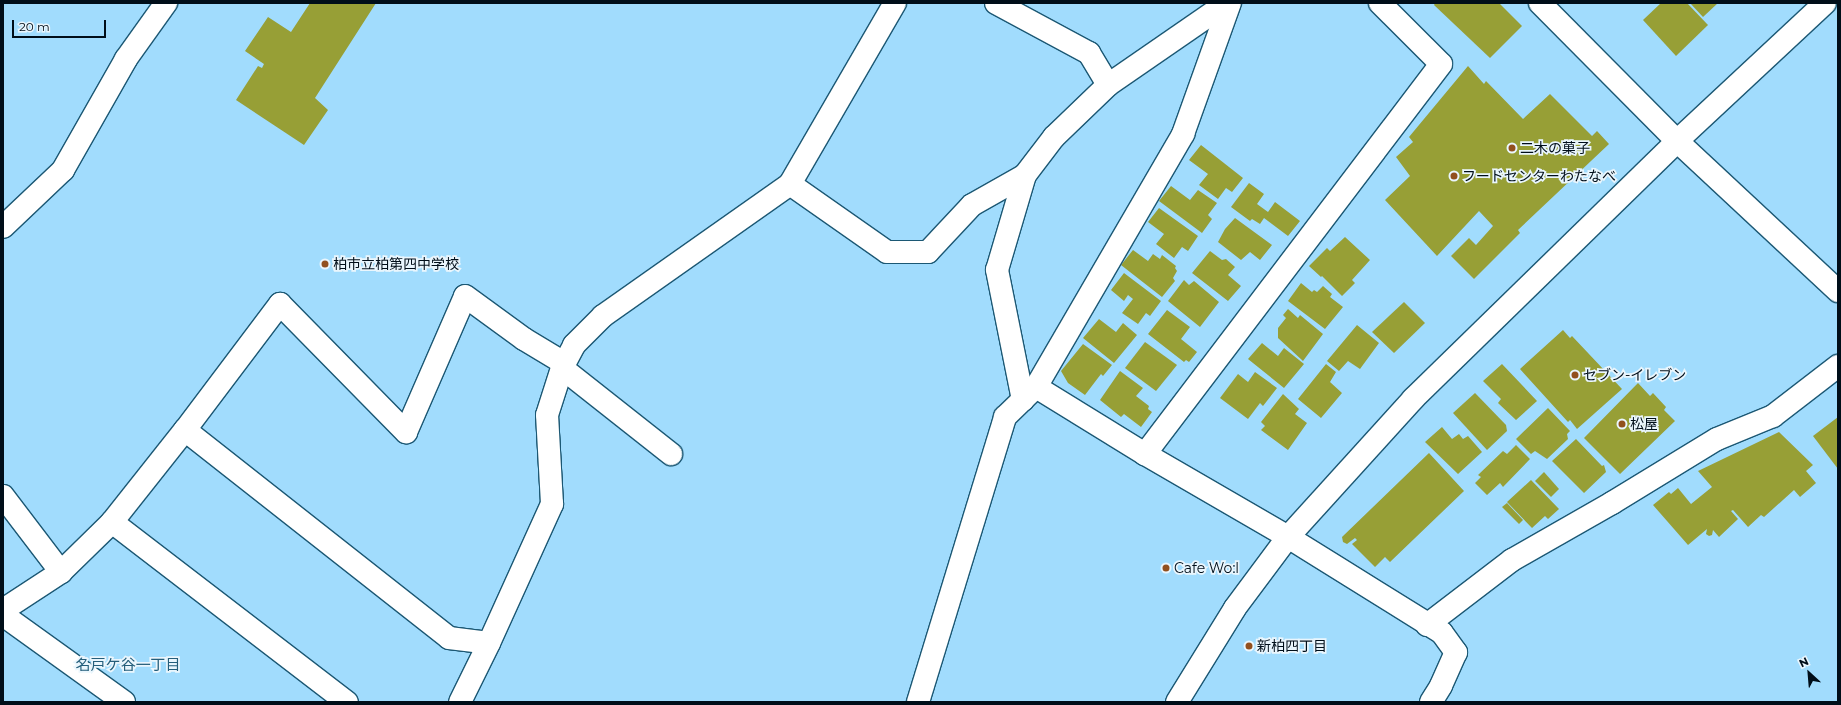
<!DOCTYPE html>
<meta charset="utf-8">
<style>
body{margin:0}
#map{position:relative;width:1841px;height:705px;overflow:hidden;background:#a1dcfd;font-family:Montserrat,"Noto Sans JP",sans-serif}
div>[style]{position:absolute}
.building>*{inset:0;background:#979f36}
.roads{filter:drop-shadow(1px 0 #1c5874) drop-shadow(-1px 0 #1c5874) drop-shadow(0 1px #1c5874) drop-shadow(0 -1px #1c5874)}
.minor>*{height:22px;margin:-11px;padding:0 11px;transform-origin:11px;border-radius:11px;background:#fff}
.dots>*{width:11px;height:11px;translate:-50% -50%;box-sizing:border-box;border:2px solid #eaf6fd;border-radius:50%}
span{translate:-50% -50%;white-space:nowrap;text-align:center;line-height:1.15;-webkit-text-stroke:3.5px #eaf6fd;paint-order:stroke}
.poi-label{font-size:14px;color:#000e19}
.left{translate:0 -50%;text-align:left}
.neighbourhood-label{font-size:15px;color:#245e7b}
.frame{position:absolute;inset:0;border:4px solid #000e19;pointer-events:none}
.north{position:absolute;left:1789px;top:653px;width:40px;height:40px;-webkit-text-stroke:3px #eaf6fd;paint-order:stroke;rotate:334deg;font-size:11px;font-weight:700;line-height:16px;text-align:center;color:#000e19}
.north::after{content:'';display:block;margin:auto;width:14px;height:18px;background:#000e19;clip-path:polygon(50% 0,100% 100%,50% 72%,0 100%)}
.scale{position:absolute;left:12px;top:20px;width:94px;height:18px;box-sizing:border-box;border:2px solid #000e19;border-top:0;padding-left:5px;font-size:12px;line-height:14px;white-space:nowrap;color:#000e19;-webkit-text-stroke:3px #eaf6fd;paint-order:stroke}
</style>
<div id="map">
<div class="building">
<i style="clip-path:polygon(310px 3px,376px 3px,315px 98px,328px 110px,304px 145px,236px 100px,258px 66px,262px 68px,264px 64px,245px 51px,268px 17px,291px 32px)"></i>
<i style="clip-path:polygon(1435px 3px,1499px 3px,1522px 26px,1490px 58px,1434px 5px)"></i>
<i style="clip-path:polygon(1661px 3px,1687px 3px,1708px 25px,1676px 56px,1643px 20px)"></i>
<i style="clip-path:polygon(1690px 3px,1718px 3px,1703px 17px)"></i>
<i style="clip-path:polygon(1468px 66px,1484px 84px,1486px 81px,1523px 119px,1550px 94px,1592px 136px,1597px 131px,1609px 144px,1518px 230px,1520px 233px,1474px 279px,1451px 256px,1469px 238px,1476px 245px,1493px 226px,1479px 211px,1437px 256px,1385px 200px,1410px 176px,1396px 157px,1413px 142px,1409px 137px)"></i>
<i style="clip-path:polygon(1201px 145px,1243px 178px,1232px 192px,1226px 188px,1218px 199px,1199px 185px,1208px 174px,1189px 160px)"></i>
<i style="clip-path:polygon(1249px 183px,1264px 194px,1257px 204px,1268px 212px,1275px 202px,1300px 221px,1288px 236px,1264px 218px,1260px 224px,1252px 219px,1250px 221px,1231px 207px)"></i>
<i style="clip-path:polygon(1171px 186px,1190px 200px,1198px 190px,1217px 203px,1208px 215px,1212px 219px,1202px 233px,1159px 201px)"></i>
<i style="clip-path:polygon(1159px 208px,1198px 236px,1188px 251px,1182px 247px,1174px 258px,1156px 244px,1164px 234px,1148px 222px)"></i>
<i style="clip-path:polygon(1235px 218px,1272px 245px,1260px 260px,1250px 252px,1241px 260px,1218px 242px,1225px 229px)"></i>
<i style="clip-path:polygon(1345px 237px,1370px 260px,1352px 280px,1355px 283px,1342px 296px,1322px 276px,1321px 277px,1309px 266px,1327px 248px,1330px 251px)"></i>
<i style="clip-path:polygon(1133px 250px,1148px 261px,1153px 254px,1160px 259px,1162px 255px,1176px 266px,1175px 268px,1177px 271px,1173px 278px,1175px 281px,1162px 297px,1121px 265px)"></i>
<i style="clip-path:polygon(1210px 251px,1222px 260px,1226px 259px,1235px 267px,1228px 275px,1241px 286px,1228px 301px,1192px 273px)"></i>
<i style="clip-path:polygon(1124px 273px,1161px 301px,1150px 316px,1146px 313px,1138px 324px,1122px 313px,1133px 299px,1128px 295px,1124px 301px,1111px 290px)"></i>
<i style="clip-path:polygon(1184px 280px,1189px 285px,1194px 281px,1219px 302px,1200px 327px,1168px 301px)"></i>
<i style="clip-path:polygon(1301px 283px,1312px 292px,1314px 290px,1317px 292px,1323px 286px,1332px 294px,1330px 297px,1343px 307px,1325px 329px,1288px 301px)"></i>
<i style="clip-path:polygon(1404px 302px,1425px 323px,1394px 353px,1372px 332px)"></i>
<i style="clip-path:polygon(1288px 309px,1298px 318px,1300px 315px,1323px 334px,1303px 361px,1278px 338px,1278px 328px,1286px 318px,1283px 315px)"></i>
<i style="clip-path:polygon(1167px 310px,1190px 327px,1181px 339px,1197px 352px,1189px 362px,1186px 360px,1184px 362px,1148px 334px)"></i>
<i style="clip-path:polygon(1099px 319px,1116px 332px,1123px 323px,1137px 335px,1114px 363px,1083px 338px)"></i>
<i style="clip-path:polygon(1357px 325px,1379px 343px,1360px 369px,1348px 361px,1339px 371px,1327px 361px)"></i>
<i style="clip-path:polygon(1563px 330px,1570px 338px,1572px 336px,1622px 389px,1577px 429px,1570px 420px,1568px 422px,1520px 369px)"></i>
<i style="clip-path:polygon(1145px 342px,1177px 365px,1156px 391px,1125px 368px)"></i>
<i style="clip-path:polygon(1262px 343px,1278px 356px,1284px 348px,1304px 364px,1284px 388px,1248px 359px)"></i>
<i style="clip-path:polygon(1083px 344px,1112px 365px,1103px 376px,1101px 374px,1085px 395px,1068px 383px,1061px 371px)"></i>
<i style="clip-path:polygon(1326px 364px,1336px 372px,1330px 382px,1342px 393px,1321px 418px,1298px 399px)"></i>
<i style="clip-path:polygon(1502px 364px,1537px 401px,1516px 420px,1498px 403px,1501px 399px,1483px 381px)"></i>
<i style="clip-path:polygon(1120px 371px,1143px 388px,1136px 396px,1149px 406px,1148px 409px,1152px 412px,1141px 427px,1124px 414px,1121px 417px,1100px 400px)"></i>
<i style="clip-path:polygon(1255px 372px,1277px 388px,1263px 406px,1260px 403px,1248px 419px,1220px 398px,1238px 374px,1248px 382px)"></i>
<i style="clip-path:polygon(1638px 383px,1650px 396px,1653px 393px,1666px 407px,1664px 410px,1675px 421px,1620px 474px,1584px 438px)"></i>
<i style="clip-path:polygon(1475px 393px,1506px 425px,1507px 431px,1487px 450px,1453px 413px)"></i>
<i style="clip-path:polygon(1283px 394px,1299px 409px,1295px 414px,1307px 423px,1288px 450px,1261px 430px,1265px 426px,1261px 422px)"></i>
<i style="clip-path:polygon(1548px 408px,1570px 431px,1567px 434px,1568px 439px,1547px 459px,1535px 451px,1531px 454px,1516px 439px)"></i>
<i style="clip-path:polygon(1838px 417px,1838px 469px,1813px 436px)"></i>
<i style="clip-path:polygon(1442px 427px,1452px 439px,1459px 434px,1463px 439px,1468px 436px,1482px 452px,1458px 474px,1425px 442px)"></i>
<i style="clip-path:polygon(1779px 432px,1813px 465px,1806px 471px,1816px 483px,1800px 497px,1794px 490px,1764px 517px,1761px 515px,1748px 527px,1733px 510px,1731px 511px,1738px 519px,1719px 537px,1713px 530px,1712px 535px,1709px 536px,1706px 534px,1707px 529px,1688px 545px,1653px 505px,1669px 492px,1671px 494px,1678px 488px,1691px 504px,1712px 487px,1698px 471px)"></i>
<i style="clip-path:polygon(1576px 439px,1602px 466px,1604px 465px,1606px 472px,1584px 493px,1552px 461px)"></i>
<i style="clip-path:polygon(1516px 445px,1530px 459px,1503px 487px,1500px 483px,1487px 495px,1475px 483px,1481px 477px,1478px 475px,1503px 451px,1507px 454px)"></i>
<i style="clip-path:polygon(1429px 453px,1464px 491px,1390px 562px,1385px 557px,1375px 567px,1352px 544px,1357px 540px,1355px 538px,1347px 544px,1343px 542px,1342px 537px)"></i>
<i style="clip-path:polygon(1544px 472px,1559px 489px,1551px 497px,1535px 481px)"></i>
<i style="clip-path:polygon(1531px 480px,1559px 509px,1548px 519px,1545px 516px,1532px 528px,1507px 502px)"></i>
<i style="clip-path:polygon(1507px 503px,1523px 520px,1519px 524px,1502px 507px)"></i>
</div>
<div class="roads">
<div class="minor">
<i style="left:996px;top:3px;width:106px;rotate:28.3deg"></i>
<i style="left:1089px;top:53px;width:37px;rotate:59deg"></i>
<i style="left:1380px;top:3px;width:86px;rotate:45deg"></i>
<i style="left:1441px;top:64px;width:490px;rotate:127.2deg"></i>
<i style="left:1145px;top:454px;width:165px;rotate:30.1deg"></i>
<i style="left:1288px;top:537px;width:181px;rotate:31.9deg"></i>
<i style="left:1442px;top:633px;width:24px;rotate:54deg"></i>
<i style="left:1456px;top:652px;width:37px;rotate:114deg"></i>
<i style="left:1441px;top:686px;width:19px;rotate:122deg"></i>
<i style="left:1540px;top:3px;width:194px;rotate:45.2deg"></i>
<i style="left:1677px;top:141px;width:220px;rotate:43deg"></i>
<i style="left:790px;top:184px;width:118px;rotate:35deg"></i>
<i style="left:887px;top:252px;width:41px"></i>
<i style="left:928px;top:252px;width:64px;rotate:-46.9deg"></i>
<i style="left:972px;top:205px;width:61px;rotate:-29.5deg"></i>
<i style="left:1025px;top:175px;width:48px;rotate:-52.7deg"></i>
<i style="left:1054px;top:137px;width:75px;rotate:-43.9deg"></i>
<i style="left:1108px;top:85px;width:145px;rotate:-34.6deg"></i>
<i style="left:3px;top:227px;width:83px;rotate:-43.5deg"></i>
<i style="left:63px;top:170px;width:128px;rotate:-60.4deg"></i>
<i style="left:126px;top:59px;width:69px;rotate:-54.5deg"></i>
<i style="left:562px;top:368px;width:139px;rotate:38.3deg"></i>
<i style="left:1036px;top:387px;width:128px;rotate:31.6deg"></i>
<i style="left:1023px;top:400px;width:133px;rotate:-101.3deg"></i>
<i style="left:997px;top:270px;width:99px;rotate:-73.6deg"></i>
<i style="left:185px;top:430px;width:336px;rotate:38.2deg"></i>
<i style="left:449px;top:638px;width:40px;rotate:7.1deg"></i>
<i style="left:3px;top:496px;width:96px;rotate:52.7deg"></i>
<i style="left:112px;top:522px;width:296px;rotate:37.5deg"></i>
<i style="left:3px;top:610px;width:69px;rotate:-33.2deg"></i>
<i style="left:61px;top:572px;width:71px;rotate:-44.4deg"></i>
<i style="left:112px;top:522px;width:117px;rotate:-51.6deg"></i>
<i style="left:185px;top:430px;width:158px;rotate:-53deg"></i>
<i style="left:280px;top:304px;width:180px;rotate:45.5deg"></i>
<i style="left:406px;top:432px;width:148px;rotate:-66.5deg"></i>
<i style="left:465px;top:296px;width:73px;rotate:36.1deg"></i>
<i style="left:524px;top:339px;width:47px;rotate:31deg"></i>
<i style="left:3px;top:615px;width:149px;rotate:35.7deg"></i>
<i style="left:1427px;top:625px;width:107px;rotate:-37.4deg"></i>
<i style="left:1512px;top:560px;width:115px;rotate:-29.7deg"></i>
<i style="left:1612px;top:503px;width:123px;rotate:-31.4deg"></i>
<i style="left:1717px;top:439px;width:61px;rotate:-22.3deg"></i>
<i style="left:1773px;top:416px;width:82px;rotate:-37.6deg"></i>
<i style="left:460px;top:702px;width:66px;rotate:-63.8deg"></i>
<i style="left:489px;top:643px;width:153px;rotate:-65.6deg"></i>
<i style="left:552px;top:504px;width:89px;rotate:-93.2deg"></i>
<i style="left:547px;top:415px;width:49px;rotate:-72.3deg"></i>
<i style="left:562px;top:368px;width:26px;rotate:-62deg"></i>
<i style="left:574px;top:345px;width:41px;rotate:-45deg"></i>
<i style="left:603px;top:316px;width:229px;rotate:-35.2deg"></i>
<i style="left:790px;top:184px;width:209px;rotate:-59.9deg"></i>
<i style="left:918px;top:702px;width:298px;rotate:-73deg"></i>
<i style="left:1005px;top:417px;width:43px;rotate:-44.1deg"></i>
<i style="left:1036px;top:387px;width:293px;rotate:-59.8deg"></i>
<i style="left:1183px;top:134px;width:139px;rotate:-70.3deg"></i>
<i style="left:1177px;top:702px;width:110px;rotate:-58.3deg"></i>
<i style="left:1235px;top:608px;width:89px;rotate:-53.3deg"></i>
<i style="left:1288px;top:537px;width:186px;rotate:-47.8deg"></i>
<i style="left:1413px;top:399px;width:369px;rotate:-44.3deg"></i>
<i style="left:1677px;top:141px;width:202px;rotate:-43deg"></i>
</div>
</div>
<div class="dots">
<i style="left:1512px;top:148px;background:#92501e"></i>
<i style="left:1454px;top:176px;background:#92501e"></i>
<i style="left:325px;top:264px;background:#92501e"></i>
<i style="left:1575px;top:375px;background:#92501e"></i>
<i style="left:1622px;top:424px;background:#92501e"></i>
<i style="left:1166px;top:568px;background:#92501e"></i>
<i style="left:1249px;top:646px;background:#92501e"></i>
</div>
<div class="poi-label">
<span class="left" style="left:1520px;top:148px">二木の菓子</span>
<span class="left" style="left:1462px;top:176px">フードセンターわたなべ</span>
<span class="left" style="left:333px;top:264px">柏市立柏第四中学校</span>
<span class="left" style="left:1583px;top:375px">セブン-イレブン</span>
<span class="left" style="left:1630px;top:424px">松屋</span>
<span class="left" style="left:1174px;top:568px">Cafe Wo:l</span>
<span class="left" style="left:1257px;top:646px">新柏四丁目</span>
</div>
<div class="neighbourhood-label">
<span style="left:128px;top:665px">名戸ケ谷一丁目</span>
</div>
<div class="frame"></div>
<div class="north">N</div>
<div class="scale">20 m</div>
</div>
